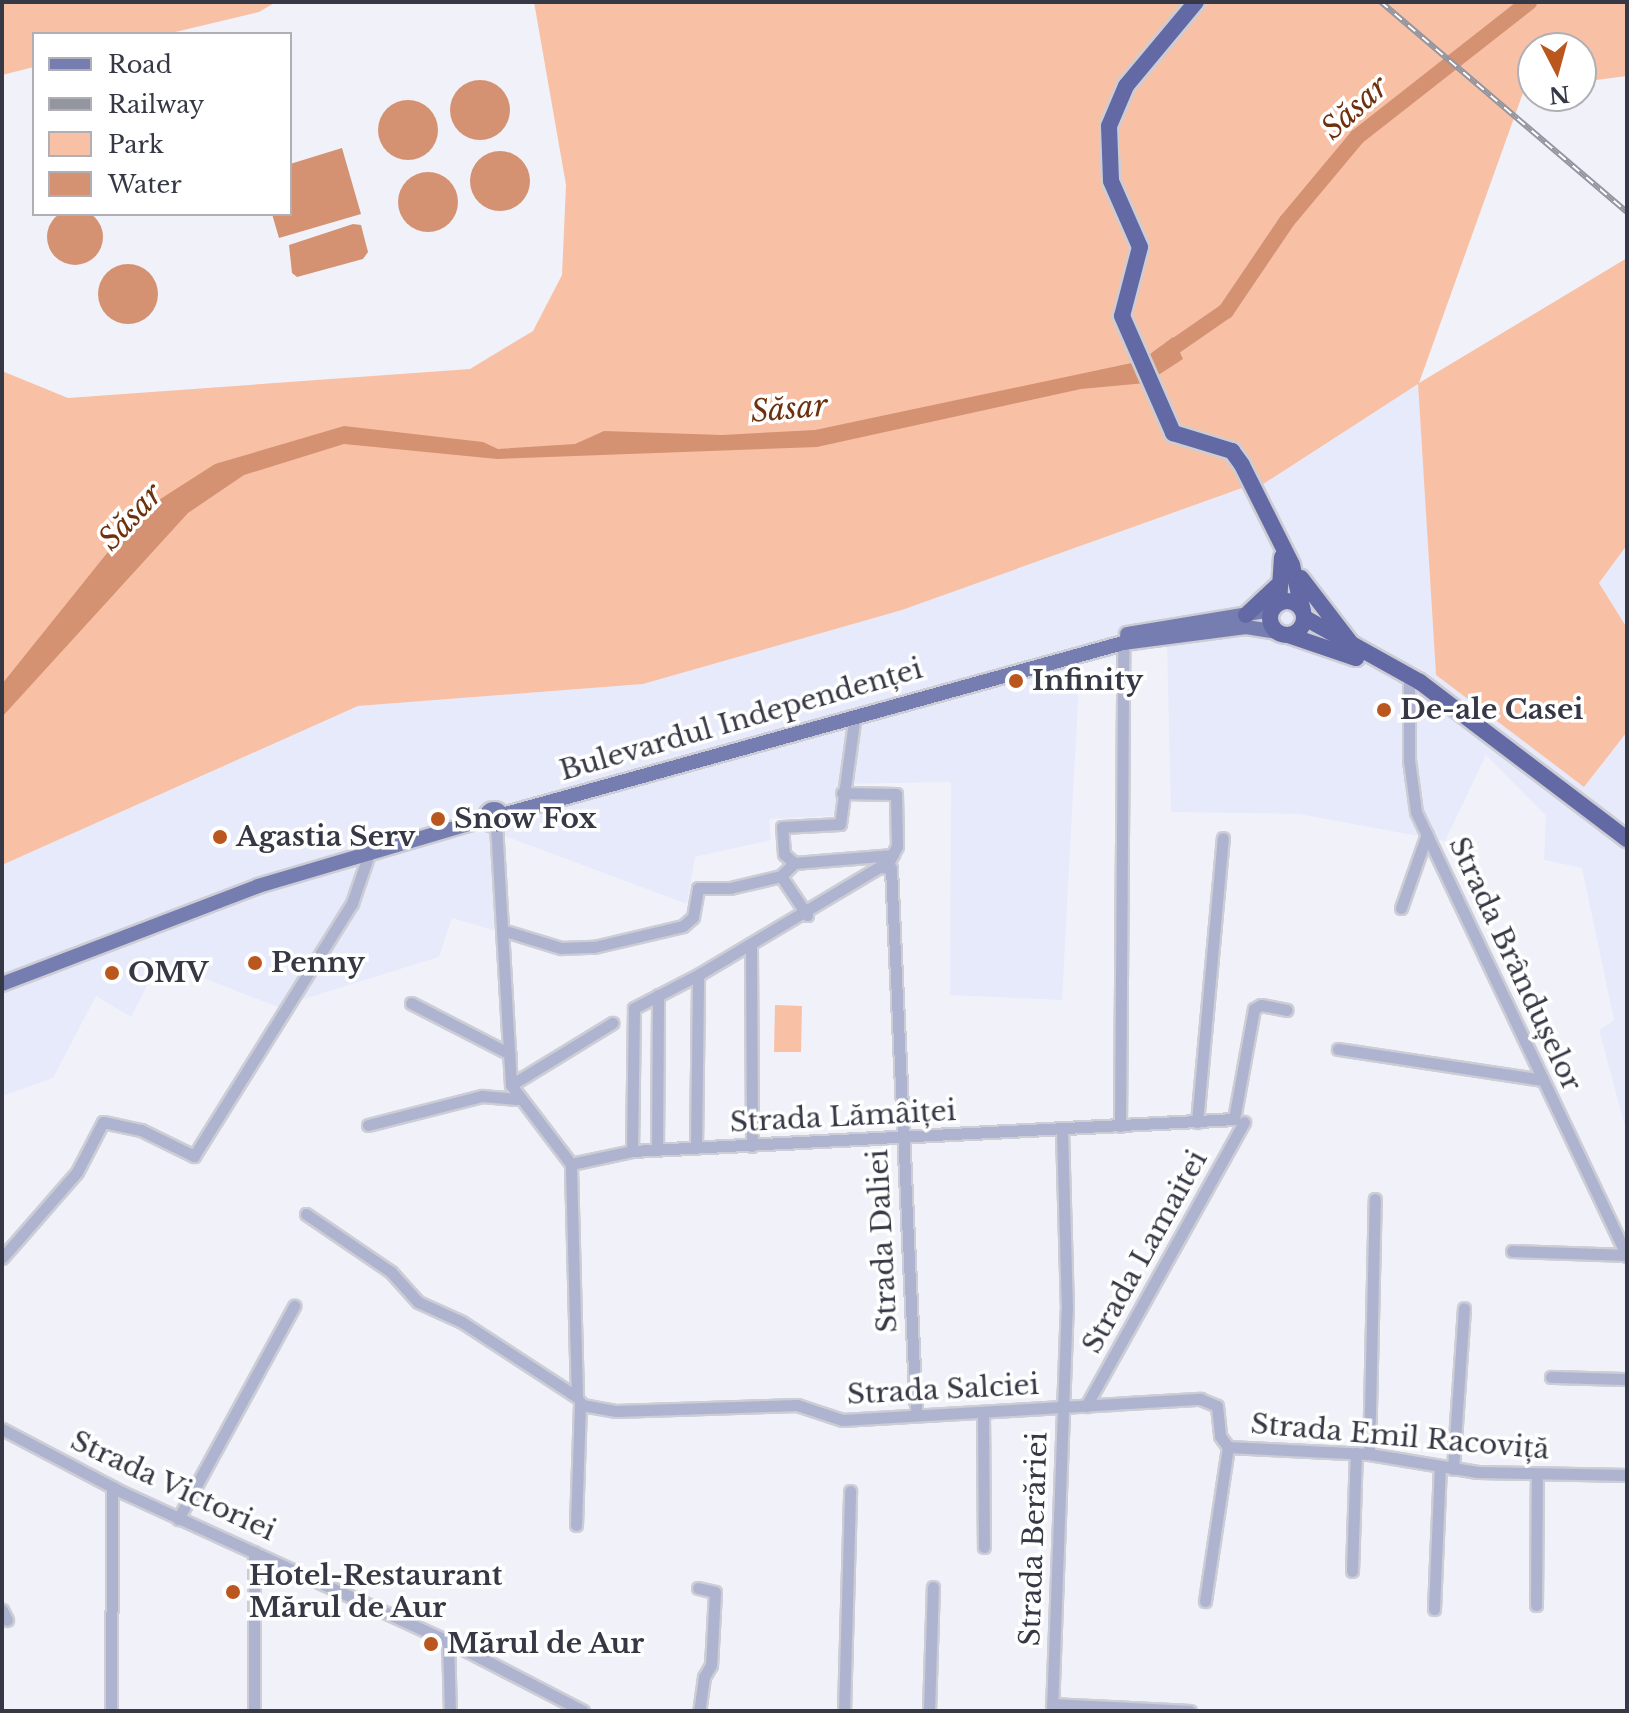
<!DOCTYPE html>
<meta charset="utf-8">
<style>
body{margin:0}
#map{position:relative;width:1629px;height:1713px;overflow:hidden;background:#f1f2f9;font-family:"Libre Baskerville",serif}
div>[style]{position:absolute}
.built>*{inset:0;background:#e7eafa}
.green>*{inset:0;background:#f8c1a6}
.water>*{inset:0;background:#d49272}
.round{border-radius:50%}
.river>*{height:16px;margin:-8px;padding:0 8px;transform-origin:8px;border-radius:8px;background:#d49272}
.roads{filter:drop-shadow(2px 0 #cccdd5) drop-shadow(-2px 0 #cccdd5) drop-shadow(0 2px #cccdd5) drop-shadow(0 -2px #cccdd5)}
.minor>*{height:11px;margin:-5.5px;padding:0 5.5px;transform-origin:5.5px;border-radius:5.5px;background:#aeb3d0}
.major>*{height:14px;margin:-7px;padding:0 7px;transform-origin:7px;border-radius:7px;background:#767db0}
.major>.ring{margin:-7px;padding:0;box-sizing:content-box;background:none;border:14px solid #767db0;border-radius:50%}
.highway>*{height:16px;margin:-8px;padding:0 8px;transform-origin:8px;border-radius:8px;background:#6269a4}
.highway>.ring{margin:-8px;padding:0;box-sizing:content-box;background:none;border:16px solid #6269a4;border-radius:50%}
.rail>*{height:6px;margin-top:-3px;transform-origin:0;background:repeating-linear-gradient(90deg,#fff 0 9px,#93959f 0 18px);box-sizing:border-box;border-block:2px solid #93959f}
.dots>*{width:22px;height:22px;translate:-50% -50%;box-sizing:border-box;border:4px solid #fff;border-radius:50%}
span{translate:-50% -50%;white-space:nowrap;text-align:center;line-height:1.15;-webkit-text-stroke:7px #fff;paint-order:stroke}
.poi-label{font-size:28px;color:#363845;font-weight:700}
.left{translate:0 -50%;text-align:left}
.street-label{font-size:28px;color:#363845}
.water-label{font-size:30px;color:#6e310d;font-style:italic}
.frame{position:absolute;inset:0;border:4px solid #363845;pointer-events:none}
.legend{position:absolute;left:32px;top:32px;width:260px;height:184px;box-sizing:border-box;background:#fff;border:2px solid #afafb5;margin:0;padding:10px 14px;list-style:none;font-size:24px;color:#363845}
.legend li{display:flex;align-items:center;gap:16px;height:40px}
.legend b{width:40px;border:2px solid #afafb5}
.north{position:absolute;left:1517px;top:32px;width:80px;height:80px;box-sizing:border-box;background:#fff;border:2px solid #afafb5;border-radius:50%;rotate:174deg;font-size:22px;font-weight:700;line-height:32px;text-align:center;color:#363845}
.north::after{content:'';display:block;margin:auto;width:28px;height:36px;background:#ba571e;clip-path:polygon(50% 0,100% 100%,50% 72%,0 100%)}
</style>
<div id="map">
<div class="built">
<i style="clip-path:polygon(1418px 384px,1436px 675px,1584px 787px,1627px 732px,1627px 1134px,1599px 1030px,1614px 1020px,1582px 868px,1544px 860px,1546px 816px,1486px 755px,1445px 841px,1299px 814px,1171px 812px,1167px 645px,1080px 664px,1062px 1000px,950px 995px,951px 782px,839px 784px,833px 816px,769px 819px,771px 840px,695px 857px,687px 904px,494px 832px,500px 932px,452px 918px,439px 957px,278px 1007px,160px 961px,131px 1017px,96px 996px,53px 1078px,2px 1096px,2px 865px,358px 706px,643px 684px,902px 610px,1246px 487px,1254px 490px)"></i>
<i style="clip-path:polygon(1627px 545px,1627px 628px,1599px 583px)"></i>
</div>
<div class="green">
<i style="clip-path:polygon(2px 2px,276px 2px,259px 12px,167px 34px,34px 34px,34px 67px,2px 75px)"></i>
<i style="clip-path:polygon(534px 2px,1627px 2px,1627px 76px,1581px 82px,1581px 48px,1533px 48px,1533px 88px,1524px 90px,1419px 383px,1627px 258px,1627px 545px,1599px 583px,1627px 628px,1627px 732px,1584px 787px,1436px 675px,1418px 384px,1254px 490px,1245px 487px,902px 610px,643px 684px,358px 706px,2px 865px,2px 371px,68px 398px,470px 369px,533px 331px,562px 275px,566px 185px)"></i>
<i style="clip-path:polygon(775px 1005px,802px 1006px,801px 1052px,774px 1052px)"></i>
</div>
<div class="water">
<i class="round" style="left:450px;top:80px;width:60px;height:60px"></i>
<i class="round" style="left:378px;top:100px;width:60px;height:60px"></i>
<i style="clip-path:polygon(342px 148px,361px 214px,279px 238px,272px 214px,290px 214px,290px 164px)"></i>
<i class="round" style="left:470px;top:151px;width:60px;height:60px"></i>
<i class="round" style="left:398px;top:172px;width:60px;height:60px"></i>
<i class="round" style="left:47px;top:209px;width:56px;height:56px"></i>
<i style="clip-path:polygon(353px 224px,361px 225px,368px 252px,363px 259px,297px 277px,292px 273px,289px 245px)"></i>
<i class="round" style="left:98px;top:264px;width:60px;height:60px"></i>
<i style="clip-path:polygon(1173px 337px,1183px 359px,1146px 383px,1081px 389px,817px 447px,497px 459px,344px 444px,244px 475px,188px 513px,2px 717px,2px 684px,140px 512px,215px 464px,344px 426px,483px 442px,498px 449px,575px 444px,604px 431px,722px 435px,815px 430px,1141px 361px)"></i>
</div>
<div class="river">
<i style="left:1158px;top:358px;width:83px;rotate:-34.7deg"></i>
<i style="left:1226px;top:311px;width:109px;rotate:-55.9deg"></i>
<i style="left:1287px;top:221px;width:109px;rotate:-50.2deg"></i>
<i style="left:1357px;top:137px;width:219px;rotate:-38.1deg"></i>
</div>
<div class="roads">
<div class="minor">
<i style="left:1409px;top:681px;width:79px;rotate:90deg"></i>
<i style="left:1409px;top:760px;width:52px;rotate:82.3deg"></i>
<i style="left:1416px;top:812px;width:492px;rotate:64.6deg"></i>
<i style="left:842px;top:793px;width:54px;rotate:1.1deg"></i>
<i style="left:896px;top:794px;width:52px;rotate:88.9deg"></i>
<i style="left:897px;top:846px;width:22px;rotate:117deg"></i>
<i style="left:794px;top:863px;width:99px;rotate:-4.6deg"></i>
<i style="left:781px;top:876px;width:18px;rotate:-45deg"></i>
<i style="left:794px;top:863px;width:13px;rotate:-138deg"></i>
<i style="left:784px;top:854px;width:27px;rotate:-94deg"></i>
<i style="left:782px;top:827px;width:58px;rotate:-3deg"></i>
<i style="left:840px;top:824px;width:110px;rotate:-82.2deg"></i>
<i style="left:1401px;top:908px;width:78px;rotate:-70.6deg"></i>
<i style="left:502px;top:930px;width:62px;rotate:17deg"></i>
<i style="left:561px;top:948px;width:33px;rotate:-2deg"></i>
<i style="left:594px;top:947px;width:91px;rotate:-13.3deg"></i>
<i style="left:683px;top:926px;width:13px;rotate:-42deg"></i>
<i style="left:693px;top:917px;width:29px;rotate:-80deg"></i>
<i style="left:698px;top:888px;width:32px"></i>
<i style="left:730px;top:888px;width:52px;rotate:-13.2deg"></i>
<i style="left:781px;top:876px;width:47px;rotate:56.3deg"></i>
<i style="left:751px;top:948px;width:198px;rotate:89.7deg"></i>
<i style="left:411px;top:1003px;width:111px;rotate:27.3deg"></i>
<i style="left:1338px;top:1049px;width:207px;rotate:8.6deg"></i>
<i style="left:511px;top:1085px;width:119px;rotate:-31.5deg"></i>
<i style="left:1197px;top:1122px;width:285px;rotate:-84.8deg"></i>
<i style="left:368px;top:1125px;width:118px;rotate:-14.3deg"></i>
<i style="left:482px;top:1096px;width:35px;rotate:5deg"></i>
<i style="left:1120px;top:1126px;width:483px;rotate:-89.6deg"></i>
<i style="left:696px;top:1148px;width:173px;rotate:-89.3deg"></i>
<i style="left:698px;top:975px;width:211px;rotate:-30.8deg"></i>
<i style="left:879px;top:867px;width:12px;rotate:5deg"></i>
<i style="left:891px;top:868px;width:547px;rotate:87.38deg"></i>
<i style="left:657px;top:1150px;width:155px;rotate:-89.6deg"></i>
<i style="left:632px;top:1151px;width:143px;rotate:-89.2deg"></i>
<i style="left:634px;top:1008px;width:72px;rotate:-27.3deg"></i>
<i style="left:571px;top:1164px;width:62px;rotate:-12deg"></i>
<i style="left:632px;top:1151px;width:603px;rotate:-3.04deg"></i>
<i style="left:1234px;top:1119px;width:112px;rotate:-79.7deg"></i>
<i style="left:1254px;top:1009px;width:8px;rotate:-30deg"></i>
<i style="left:1261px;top:1005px;width:26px;rotate:11deg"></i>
<i style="left:306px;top:1214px;width:103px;rotate:34.3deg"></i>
<i style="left:391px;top:1272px;width:40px;rotate:48deg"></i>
<i style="left:418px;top:1302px;width:48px;rotate:24.4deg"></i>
<i style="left:462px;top:1322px;width:137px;rotate:33.1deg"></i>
<i style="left:577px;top:1397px;width:233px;rotate:-91.5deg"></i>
<i style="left:571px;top:1164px;width:99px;rotate:-127.2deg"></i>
<i style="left:511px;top:1085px;width:260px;rotate:-93.3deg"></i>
<i style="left:1512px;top:1251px;width:115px;rotate:2deg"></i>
<i style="left:2px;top:1258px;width:114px;rotate:-48.9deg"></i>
<i style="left:77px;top:1172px;width:56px;rotate:-62.5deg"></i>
<i style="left:103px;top:1122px;width:39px;rotate:12deg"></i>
<i style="left:141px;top:1130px;width:59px;rotate:26.1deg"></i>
<i style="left:194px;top:1156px;width:298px;rotate:-58deg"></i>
<i style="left:352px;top:903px;width:52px;rotate:-70.9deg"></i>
<i style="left:1551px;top:1377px;width:76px;rotate:1.5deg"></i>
<i style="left:582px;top:1405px;width:35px;rotate:10deg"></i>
<i style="left:616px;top:1411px;width:181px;rotate:-1.9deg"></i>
<i style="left:797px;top:1405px;width:47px;rotate:18.4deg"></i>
<i style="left:842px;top:1420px;width:359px;rotate:-3.4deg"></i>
<i style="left:1200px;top:1399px;width:18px;rotate:22deg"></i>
<i style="left:1217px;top:1406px;width:30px;rotate:84deg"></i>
<i style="left:1220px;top:1436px;width:14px;rotate:54deg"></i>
<i style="left:1086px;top:1406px;width:325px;rotate:-60.9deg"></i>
<i style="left:983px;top:1412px;width:135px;rotate:89.6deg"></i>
<i style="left:2px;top:1429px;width:136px;rotate:27.7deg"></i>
<i style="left:122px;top:1492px;width:358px;rotate:24.6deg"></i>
<i style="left:448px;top:1641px;width:152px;rotate:27.4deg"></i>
<i style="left:1369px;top:1454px;width:255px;rotate:-88.7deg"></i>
<i style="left:1453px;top:1469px;width:161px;rotate:-86.1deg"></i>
<i style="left:178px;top:1519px;width:243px;rotate:-61.4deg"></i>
<i style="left:576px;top:1525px;width:123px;rotate:-88.1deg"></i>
<i style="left:254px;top:1552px;width:159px;rotate:90deg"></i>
<i style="left:1352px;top:1571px;width:118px;rotate:-88.1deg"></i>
<i style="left:698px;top:1588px;width:17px;rotate:13deg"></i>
<i style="left:715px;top:1592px;width:73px;rotate:93.1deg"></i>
<i style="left:711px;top:1665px;width:14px;rotate:120deg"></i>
<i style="left:704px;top:1677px;width:34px;rotate:98deg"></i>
<i style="left:1205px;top:1601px;width:156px;rotate:-81.5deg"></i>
<i style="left:1228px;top:1447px;width:141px;rotate:2.8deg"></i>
<i style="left:1369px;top:1454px;width:110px;rotate:9.4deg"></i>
<i style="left:1478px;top:1472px;width:149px;rotate:1.2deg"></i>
<i style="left:1536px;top:1605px;width:131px;rotate:-89.6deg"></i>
<i style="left:1434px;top:1609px;width:143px;rotate:-87.6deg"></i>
<i style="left:2px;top:1610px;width:11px;rotate:63deg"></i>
<i style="left:448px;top:1641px;width:70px;rotate:88.4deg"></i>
<i style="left:1052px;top:1704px;width:138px;rotate:2.9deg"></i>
<i style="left:111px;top:1711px;width:224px;rotate:-89.7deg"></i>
<i style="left:844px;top:1711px;width:220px;rotate:-88.4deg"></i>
<i style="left:929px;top:1711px;width:124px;rotate:-88.2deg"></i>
<i style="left:1052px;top:1711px;width:401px;rotate:-87.9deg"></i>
<i style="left:1067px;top:1310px;width:181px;rotate:-91.6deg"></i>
</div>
<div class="major">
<i style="left:1127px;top:634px;width:147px;rotate:-9.4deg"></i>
<i class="ring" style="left:486px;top:809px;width:2px;height:2px"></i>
<i style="left:502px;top:815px;width:644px;rotate:-15.48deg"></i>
<i style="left:1123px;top:643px;width:124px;rotate:-7.4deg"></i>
<i style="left:1246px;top:627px;width:32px;rotate:9deg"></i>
<i style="left:2px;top:984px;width:274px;rotate:-20.9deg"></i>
<i style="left:258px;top:886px;width:238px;rotate:-16.4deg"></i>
</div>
<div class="highway">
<i style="left:1196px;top:2px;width:109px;rotate:129.8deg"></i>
<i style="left:1126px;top:86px;width:43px;rotate:113deg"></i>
<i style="left:1109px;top:126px;width:55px;rotate:87.9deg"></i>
<i style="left:1111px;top:181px;width:72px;rotate:66.3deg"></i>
<i style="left:1140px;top:247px;width:71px;rotate:104.6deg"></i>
<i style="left:1122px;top:316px;width:128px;rotate:66.4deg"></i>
<i style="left:1173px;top:433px;width:62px;rotate:17deg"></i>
<i style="left:1232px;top:451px;width:17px;rotate:54deg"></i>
<i style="left:1242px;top:465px;width:112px;rotate:63.4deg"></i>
<i style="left:1292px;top:565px;width:47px;rotate:76.6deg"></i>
<i style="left:1301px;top:578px;width:81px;rotate:52.6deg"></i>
<i class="ring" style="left:1270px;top:601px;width:18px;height:18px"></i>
<i style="left:1279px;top:603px;width:46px;rotate:-86.3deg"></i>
<i style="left:1246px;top:615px;width:42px;rotate:-43.1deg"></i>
<i style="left:1305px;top:618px;width:132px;rotate:29.1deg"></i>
<i style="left:1420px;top:682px;width:260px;rotate:37.2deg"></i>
<i style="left:1288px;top:635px;width:72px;rotate:18.7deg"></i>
</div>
</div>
<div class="rail">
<i style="left:1381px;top:2px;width:323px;rotate:40.5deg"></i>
</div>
<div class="dots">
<i style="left:1016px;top:681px;background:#ba571e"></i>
<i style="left:1384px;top:710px;background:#ba571e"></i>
<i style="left:438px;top:819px;background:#ba571e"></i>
<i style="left:220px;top:837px;background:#ba571e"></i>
<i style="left:255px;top:963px;background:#ba571e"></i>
<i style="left:112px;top:973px;background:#ba571e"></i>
<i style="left:233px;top:1592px;background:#ba571e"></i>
<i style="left:431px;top:1644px;background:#ba571e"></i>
</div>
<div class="poi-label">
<span class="left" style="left:1032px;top:681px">Infinity</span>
<span class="left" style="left:1400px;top:710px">De-ale Casei</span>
<span class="left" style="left:454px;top:819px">Snow Fox</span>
<span class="left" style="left:236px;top:837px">Agastia Serv</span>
<span class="left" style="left:271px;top:963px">Penny</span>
<span class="left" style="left:128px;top:973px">OMV</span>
<span class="left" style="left:249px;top:1592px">Hotel-Restaurant<br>Mărul de Aur</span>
<span class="left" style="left:447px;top:1644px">Mărul de Aur</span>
</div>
<div class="street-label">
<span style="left:741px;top:720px;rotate:-16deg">Bulevardul Independenței</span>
<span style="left:1515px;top:964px;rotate:65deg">Strada Brândușelor</span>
<span style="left:843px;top:1117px;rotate:-3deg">Strada Lămâiței</span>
<span style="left:883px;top:1241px;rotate:-93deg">Strada Daliei</span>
<span style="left:1145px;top:1252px;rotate:-61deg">Strada Lamaitei</span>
<span style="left:943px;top:1390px;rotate:-3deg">Strada Salciei</span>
<span style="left:1400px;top:1437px;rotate:5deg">Strada Emil Racoviță</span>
<span style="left:173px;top:1486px;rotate:25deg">Strada Victoriei</span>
<span style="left:1034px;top:1539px;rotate:-88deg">Strada Berăriei</span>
</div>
<div class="water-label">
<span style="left:1355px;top:108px;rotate:-42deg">Săsar</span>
<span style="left:789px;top:409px;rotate:-5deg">Săsar</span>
<span style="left:131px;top:517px;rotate:-47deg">Săsar</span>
</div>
<div class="frame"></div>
<ul class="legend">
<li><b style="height:10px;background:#767db0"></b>Road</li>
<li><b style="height:10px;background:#93959f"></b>Railway</li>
<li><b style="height:22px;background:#f8c1a6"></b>Park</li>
<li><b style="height:22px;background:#d49272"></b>Water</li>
</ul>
<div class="north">N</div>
</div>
